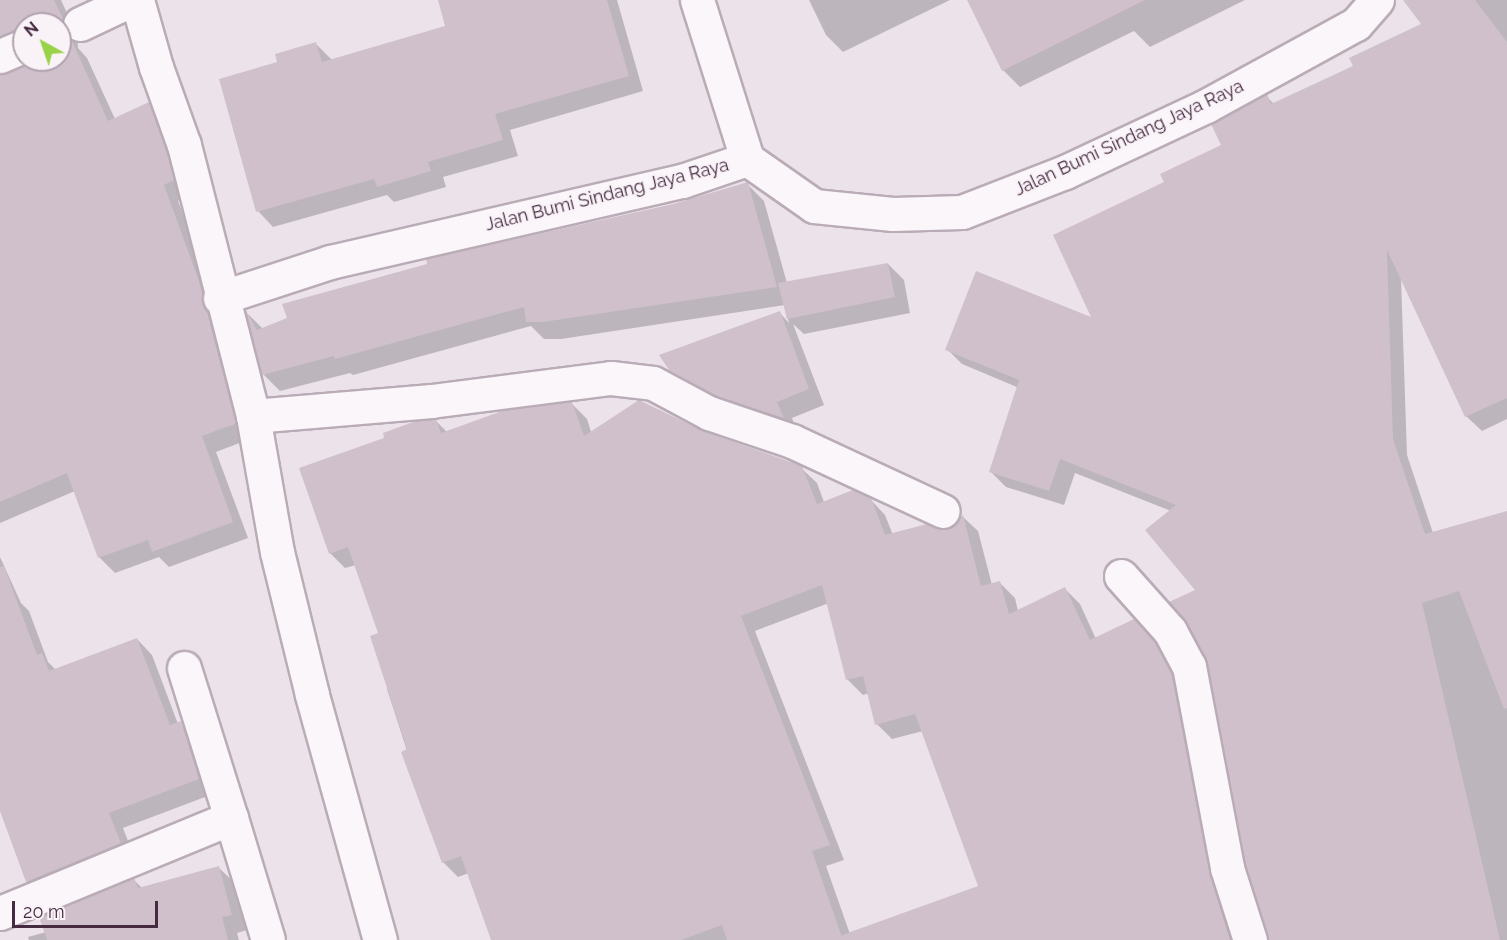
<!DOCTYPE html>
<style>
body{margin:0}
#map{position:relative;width:1507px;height:940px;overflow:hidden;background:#ece3ea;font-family:Raleway,sans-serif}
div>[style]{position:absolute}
.shadow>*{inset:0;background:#0003}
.building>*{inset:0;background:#cfc0cc}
.roads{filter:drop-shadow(2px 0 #baacb7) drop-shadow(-2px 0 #baacb7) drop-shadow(0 2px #baacb7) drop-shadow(0 -2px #baacb7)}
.minor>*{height:33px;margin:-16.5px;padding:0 16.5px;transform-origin:16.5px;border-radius:16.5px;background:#faf6f9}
span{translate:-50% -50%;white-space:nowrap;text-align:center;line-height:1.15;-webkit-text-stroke:4.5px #f9f3f8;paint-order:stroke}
.street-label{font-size:18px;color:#452a40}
.north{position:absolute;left:12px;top:12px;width:60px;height:60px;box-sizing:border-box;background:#f9f3f8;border:2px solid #b1a3ae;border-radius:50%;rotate:320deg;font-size:16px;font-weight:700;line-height:24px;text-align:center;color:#452a40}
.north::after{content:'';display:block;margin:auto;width:21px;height:27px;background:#9ad247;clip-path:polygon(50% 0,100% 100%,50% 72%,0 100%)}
.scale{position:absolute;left:12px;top:901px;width:146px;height:27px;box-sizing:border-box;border:3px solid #452a40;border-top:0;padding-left:8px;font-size:18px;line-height:21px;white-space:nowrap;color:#452a40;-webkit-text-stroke:4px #f9f3f8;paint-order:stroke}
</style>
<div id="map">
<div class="shadow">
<i style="clip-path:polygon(0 0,61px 0,77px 35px,78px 48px,87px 58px,115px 119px,148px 104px,163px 119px,188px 196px,178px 201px,214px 298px,250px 439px,216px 452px,248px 538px,169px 567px,159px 557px,115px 573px,100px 558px,75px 491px,0 523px,0 76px,36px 60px,60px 60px,60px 24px,24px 24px,24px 47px,0 64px)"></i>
<i style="clip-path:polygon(440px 0,617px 0,643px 91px,510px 130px,518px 156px,443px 177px,446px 187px,394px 202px,387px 195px,273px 227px,258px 211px,279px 63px,316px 44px,332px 60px,447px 27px)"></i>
<i style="clip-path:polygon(809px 0,950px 0,843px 52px,826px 35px)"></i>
<i style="clip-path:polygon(968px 0,1245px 0,1150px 47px,1134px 31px,1020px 87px,1003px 70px)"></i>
<i style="clip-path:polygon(1405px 0,1507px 0,1507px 419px,1482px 431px,1466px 416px,1401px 278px,1407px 455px,1433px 533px,1507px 513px,1507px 940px,1268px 940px,1197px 590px,1171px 511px,1075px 473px,1064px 505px,1006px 487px,991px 472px,1019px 388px,962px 364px,947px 349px,1094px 320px,1166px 182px,1223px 145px,1266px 96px,1274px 104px,1355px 66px,1424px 24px)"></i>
<i style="clip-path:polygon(747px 184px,764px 201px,787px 283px,888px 264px,904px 280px,910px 313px,804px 334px,793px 324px,824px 405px,792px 418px,798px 433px,686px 386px,677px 376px,724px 398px,670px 369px,780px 313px,789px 323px,785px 305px,561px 339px,544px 339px,531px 326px,353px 375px,350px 373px,280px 391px,263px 374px,248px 314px,263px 329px)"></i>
<i style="clip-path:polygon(639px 402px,702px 432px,801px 468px,817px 483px,824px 502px,870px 499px,885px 515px,893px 535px,946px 531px,963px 517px,978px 531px,992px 585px,1000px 583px,1015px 598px,1018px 611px,1065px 589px,1080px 604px,1096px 639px,1149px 636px,1169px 659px,1186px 689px,1240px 940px,913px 940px,980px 887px,923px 731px,892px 739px,877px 724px,869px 693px,863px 695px,848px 680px,829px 603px,755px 631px,844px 860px,826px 866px,850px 934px,872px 940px,493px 940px,469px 873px,458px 877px,443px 862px,387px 689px,390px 688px,380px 634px,356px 565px,345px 568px,330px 553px,436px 421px,447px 432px,571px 403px,587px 419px,591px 432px)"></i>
<i style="clip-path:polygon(0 557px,21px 603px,29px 611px,48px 662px,56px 670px,137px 639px,152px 655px,178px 724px,196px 738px,213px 794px,123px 828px,135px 859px,42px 897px,27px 881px,0 810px)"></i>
<i style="clip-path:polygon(219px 868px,235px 883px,247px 930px,237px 933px,239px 940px,29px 940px,28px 937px,46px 932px,134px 880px,142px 888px)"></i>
</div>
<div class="building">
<i style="clip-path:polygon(0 0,54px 0,63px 19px,63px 31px,72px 41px,108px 121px,149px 102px,166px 150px,174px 180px,164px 185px,199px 281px,235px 420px,235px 424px,202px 436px,233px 522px,152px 552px,148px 540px,98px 558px,67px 473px,0 502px,0 74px,36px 60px,60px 60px,60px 24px,24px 24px,24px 28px,0 36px)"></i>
<i style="clip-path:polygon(438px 0,607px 0,629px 76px,495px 114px,503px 140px,428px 162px,431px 171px,377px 187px,374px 179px,256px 212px,219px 79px,277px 62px,275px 54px,316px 42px,322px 62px,445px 26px)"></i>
<i style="clip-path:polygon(967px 0,1145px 0,1002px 71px)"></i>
<i style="clip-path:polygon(1403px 0,1475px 0,1507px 42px,1507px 398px,1465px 417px,1387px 250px,1393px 439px,1425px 534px,1507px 511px,1507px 708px,1504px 709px,1459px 591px,1422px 603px,1500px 940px,1268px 940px,1245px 863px,1207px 662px,1186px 622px,1169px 602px,1195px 590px,1145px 530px,1176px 505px,1060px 459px,1049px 491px,989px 472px,1019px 380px,945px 350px,976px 271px,1091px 317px,1053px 235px,1164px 182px,1160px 174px,1221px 145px,1211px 124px,1267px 94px,1271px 104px,1353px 66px,1349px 58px,1421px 24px)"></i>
<i style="clip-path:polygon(748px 182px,777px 287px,543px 322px,526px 322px,524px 307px,335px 359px,334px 356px,262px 375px,245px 309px,257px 330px,287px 318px,282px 304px,427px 264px,426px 259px,673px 204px)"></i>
<i style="clip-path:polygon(888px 263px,895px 297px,787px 319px,778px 283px)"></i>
<i style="clip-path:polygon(780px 311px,809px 389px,777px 402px,784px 418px,716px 396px,669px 370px,659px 355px)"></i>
<i style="clip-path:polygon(639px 400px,703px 431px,802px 466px,817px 504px,853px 490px,871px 498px,885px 535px,927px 524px,945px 530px,963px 515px,981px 586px,1000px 581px,1009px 614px,1065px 587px,1090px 640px,1134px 619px,1155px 642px,1171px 672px,1209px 871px,1230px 940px,843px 940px,842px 935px,978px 886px,915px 714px,875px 725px,863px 676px,846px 680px,822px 585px,741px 616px,830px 845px,812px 851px,843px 940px,727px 940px,722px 925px,681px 940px,491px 940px,461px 856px,442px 863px,401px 752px,407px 749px,370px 636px,378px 633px,348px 547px,329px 554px,299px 468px,384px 438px,383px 433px,416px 421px,436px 419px,441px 433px,502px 411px,572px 402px,584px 436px)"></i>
<i style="clip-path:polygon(4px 566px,37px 655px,42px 653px,49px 671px,137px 638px,170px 725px,181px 721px,199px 779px,109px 813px,121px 843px,26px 882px,0 811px,0 567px)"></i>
<i style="clip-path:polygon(219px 866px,232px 915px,222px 917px,228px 940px,47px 940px,39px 917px,134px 878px,138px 888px)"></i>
</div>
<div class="roads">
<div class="minor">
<i style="left:137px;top:0;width:70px;rotate:74.2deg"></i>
<i style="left:156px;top:67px;width:83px;rotate:70.3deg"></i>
<i style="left:184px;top:145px;width:280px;rotate:75.7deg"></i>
<i style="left:253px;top:416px;width:138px;rotate:80deg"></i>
<i style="left:277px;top:552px;width:147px;rotate:76.2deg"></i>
<i style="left:312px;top:695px;width:254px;rotate:74.5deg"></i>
<i style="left:697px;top:0;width:167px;rotate:72.5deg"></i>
<i style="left:80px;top:24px;width:56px;rotate:-25.2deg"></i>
<i style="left:0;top:56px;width:26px;rotate:-23deg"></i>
<i style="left:220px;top:298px;width:116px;rotate:-18.1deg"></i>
<i style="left:330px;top:262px;width:361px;rotate:-13deg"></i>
<i style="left:682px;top:181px;width:69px;rotate:-18.7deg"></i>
<i style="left:747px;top:159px;width:82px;rotate:35deg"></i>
<i style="left:814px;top:206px;width:79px;rotate:5.8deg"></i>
<i style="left:893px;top:214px;width:69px;rotate:-1.7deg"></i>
<i style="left:962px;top:212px;width:110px;rotate:-21.2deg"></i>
<i style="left:1065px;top:172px;width:156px;rotate:-25.1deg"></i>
<i style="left:1206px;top:106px;width:171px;rotate:-28.7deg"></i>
<i style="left:1356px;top:24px;width:32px;rotate:-49deg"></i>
<i style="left:253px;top:416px;width:179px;rotate:-4.8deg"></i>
<i style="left:431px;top:401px;width:181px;rotate:-7.3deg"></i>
<i style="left:611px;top:378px;width:42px;rotate:6.8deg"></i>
<i style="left:653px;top:383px;width:64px;rotate:28.2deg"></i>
<i style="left:709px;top:413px;width:88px;rotate:18.6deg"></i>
<i style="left:792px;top:441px;width:166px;rotate:24.9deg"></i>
<i style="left:1121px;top:576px;width:74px;rotate:48.3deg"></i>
<i style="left:1170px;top:631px;width:40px;rotate:62deg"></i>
<i style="left:1189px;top:666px;width:206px;rotate:79.3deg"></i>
<i style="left:1227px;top:868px;width:76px;rotate:72.3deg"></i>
<i style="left:184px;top:668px;width:157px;rotate:72.6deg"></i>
<i style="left:0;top:913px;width:250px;rotate:-22.4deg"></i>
<i style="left:231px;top:818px;width:127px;rotate:73.1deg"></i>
</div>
</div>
<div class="street-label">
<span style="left:1129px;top:138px;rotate:-25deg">Jalan Bumi Sindang Jaya Raya</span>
<span style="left:607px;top:195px;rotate:-14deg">Jalan Bumi Sindang Jaya Raya</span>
</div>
<div class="north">N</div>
<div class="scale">20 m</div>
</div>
